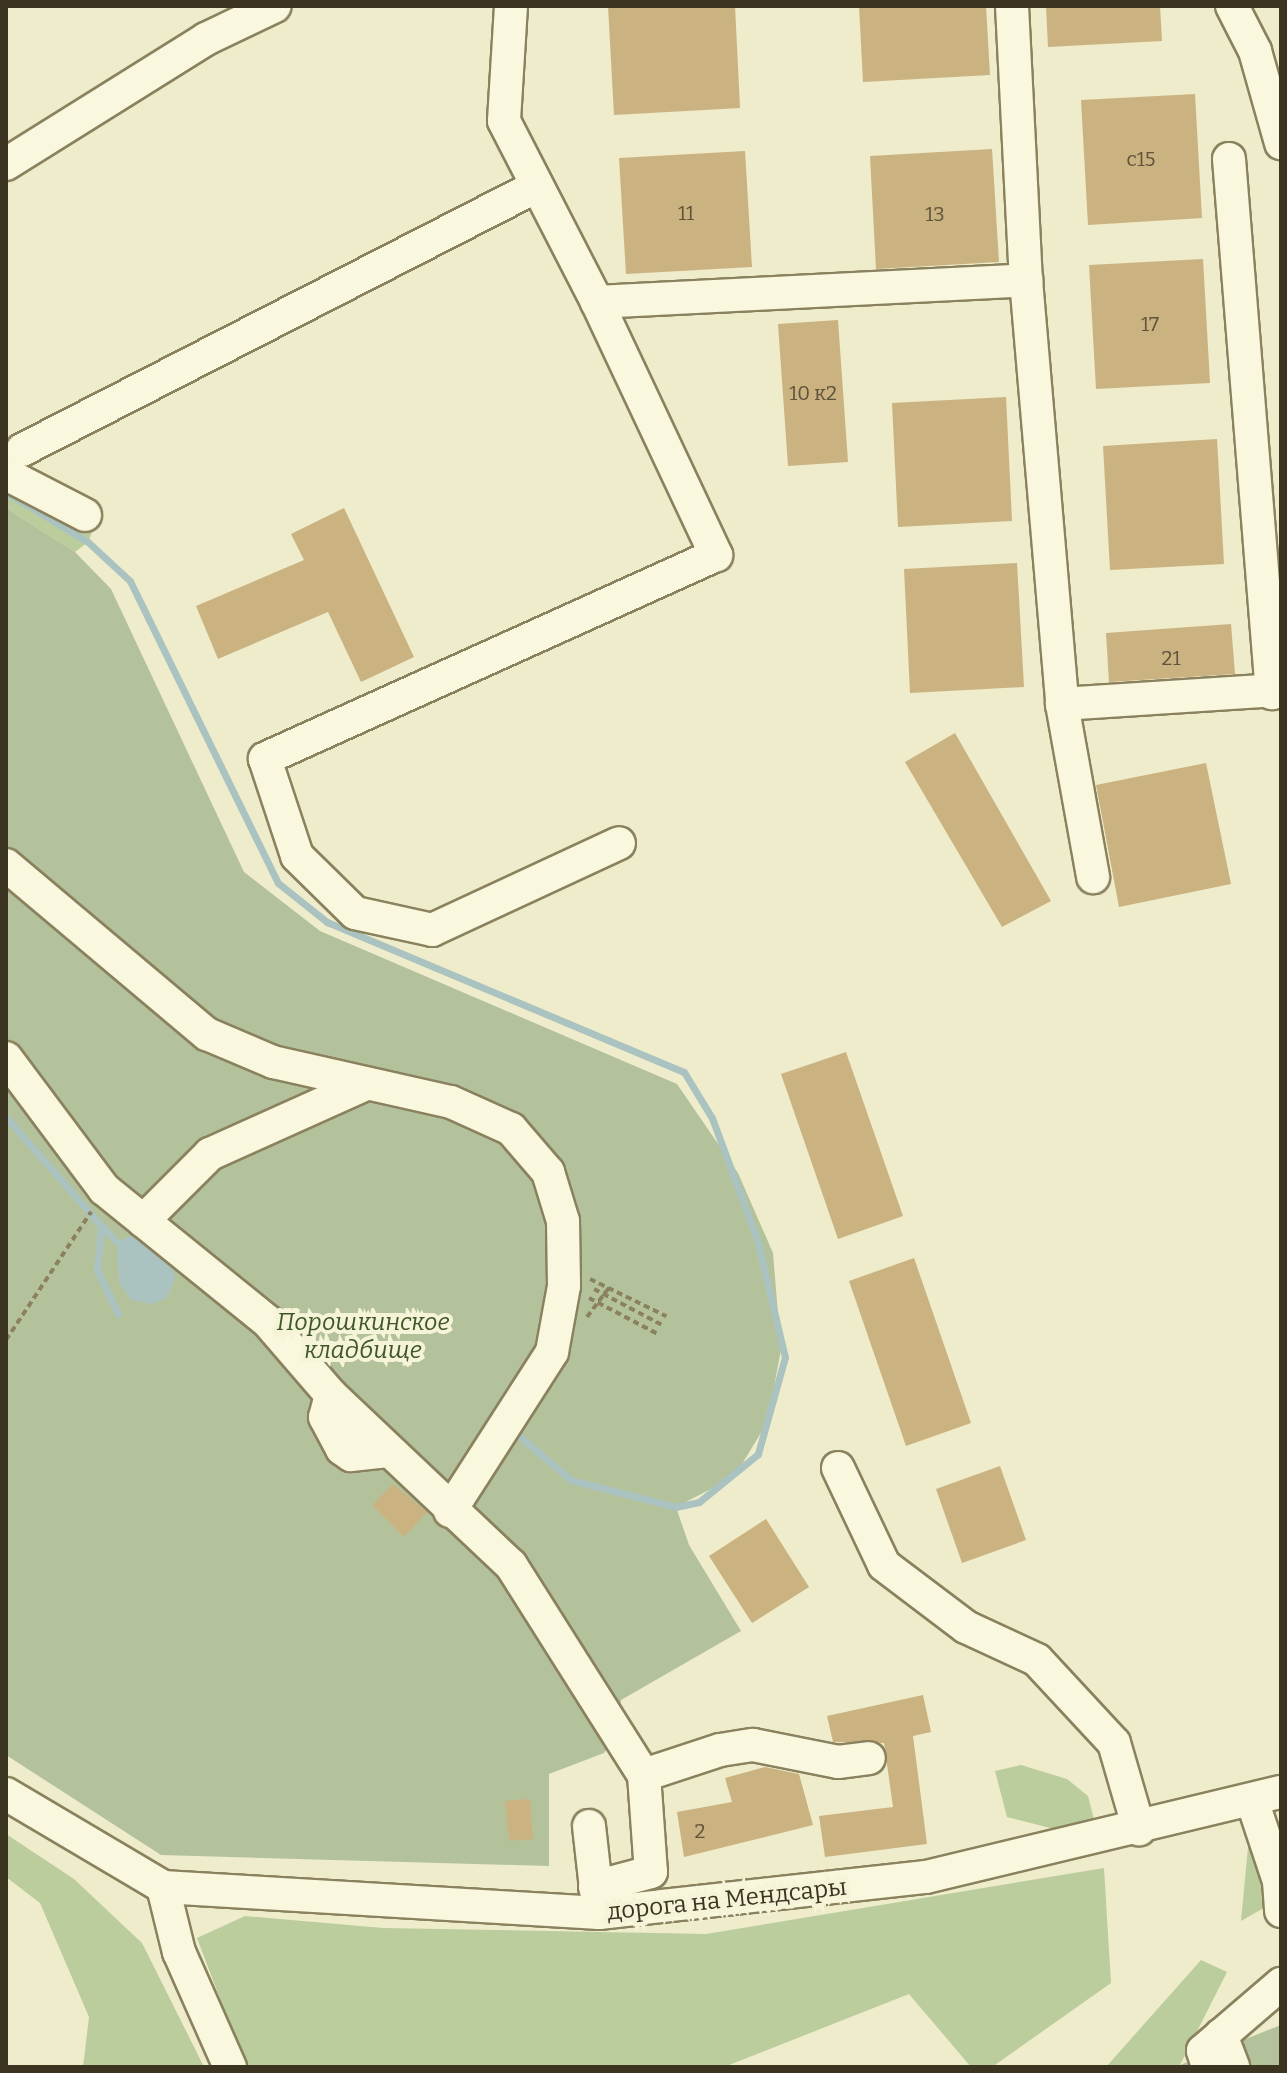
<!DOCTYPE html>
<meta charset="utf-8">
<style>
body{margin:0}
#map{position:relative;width:1287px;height:2073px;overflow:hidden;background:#eeecca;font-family:Bitter,serif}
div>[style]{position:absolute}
.green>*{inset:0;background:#bbcc9d}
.cemetery>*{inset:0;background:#b4c29c}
.water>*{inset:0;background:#aac3c1}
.stream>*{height:7px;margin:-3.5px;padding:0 3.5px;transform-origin:3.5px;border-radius:3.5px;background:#aac3c1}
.building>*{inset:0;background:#cbb281}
.path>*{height:4px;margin-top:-2px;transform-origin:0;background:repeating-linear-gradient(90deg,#8a815e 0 6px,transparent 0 10px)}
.roads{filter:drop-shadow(2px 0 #8a815e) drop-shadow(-2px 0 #8a815e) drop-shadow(0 2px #8a815e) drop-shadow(0 -2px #8a815e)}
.minor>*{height:32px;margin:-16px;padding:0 16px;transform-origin:16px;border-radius:16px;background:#f9f7dd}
span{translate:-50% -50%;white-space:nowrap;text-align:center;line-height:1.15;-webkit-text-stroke:8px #f5f4d9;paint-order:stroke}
.number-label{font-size:20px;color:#5f5439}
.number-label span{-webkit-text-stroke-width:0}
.park-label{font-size:24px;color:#405728;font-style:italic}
.street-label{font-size:24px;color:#3b3421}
.frame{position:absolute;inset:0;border:8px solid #3b3421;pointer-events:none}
</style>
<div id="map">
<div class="green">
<i style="clip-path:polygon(6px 488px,72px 528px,93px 530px,88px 542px,75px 552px,6px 508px)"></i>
<i style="clip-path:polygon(1021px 1765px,1067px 1779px,1088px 1796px,1094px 1819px,1058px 1830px,1007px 1817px,995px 1771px)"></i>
<i style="clip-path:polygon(1281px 1826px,1281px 1898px,1241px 1921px,1249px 1837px)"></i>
<i style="clip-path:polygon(6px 1834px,74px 1879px,142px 1943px,204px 2067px,83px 2067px,89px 2017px,40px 1903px,6px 1877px)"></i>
<i style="clip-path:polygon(1104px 1868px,1111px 1983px,992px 2067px,971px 2067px,909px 1994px,724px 2067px,246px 2067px,197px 1938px,245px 1916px,383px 1928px,706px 1934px)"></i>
<i style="clip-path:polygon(1201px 1960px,1227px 1972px,1180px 2065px,1106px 2067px)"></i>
</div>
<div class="cemetery">
<i style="clip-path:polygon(6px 508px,75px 552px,111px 589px,244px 872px,320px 931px,677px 1084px,738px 1173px,773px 1253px,781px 1350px,767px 1423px,734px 1477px,676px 1507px,689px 1545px,741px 1631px,621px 1700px,618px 1732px,604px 1753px,549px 1774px,549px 1866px,161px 1855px,6px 1755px)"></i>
<i style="clip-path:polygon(1281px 2025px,1281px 2067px,1175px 2067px,1180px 2065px)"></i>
</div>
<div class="water">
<i style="clip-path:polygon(133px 1235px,150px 1235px,168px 1255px,175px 1278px,167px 1298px,152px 1304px,131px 1300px,119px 1282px,117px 1242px)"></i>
</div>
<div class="stream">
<i style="left:6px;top:492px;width:96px;rotate:31.4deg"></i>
<i style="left:88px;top:542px;width:57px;rotate:42.9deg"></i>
<i style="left:130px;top:581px;width:336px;rotate:63.9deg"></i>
<i style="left:278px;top:883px;width:63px;rotate:38.5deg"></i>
<i style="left:327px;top:922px;width:387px;rotate:22.8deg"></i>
<i style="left:684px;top:1072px;width:54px;rotate:58.7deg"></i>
<i style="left:712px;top:1118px;width:129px;rotate:69.6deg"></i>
<i style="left:757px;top:1239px;width:121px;rotate:76.7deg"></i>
<i style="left:785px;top:1357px;width:101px;rotate:105.6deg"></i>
<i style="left:758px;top:1454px;width:76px;rotate:140.9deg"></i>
<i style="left:699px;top:1502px;width:24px;rotate:168deg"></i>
<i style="left:676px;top:1507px;width:108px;rotate:-165.6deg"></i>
<i style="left:571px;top:1480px;width:79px;rotate:-139.6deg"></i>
<i style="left:6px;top:1117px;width:145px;rotate:48.9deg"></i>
<i style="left:101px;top:1226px;width:44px;rotate:95.2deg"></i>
<i style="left:97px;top:1270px;width:49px;rotate:64.5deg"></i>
<i style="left:102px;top:1226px;width:22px;rotate:47deg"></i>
</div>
<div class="building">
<i style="clip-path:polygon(608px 6px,735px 6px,740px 108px,614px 115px)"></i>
<i style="clip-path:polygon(859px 6px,986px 6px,990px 75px,863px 82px)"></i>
<i style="clip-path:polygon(1046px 6px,1160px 6px,1162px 41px,1048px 47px)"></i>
<i style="clip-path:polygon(1195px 94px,1202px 218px,1088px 225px,1081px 100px)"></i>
<i style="clip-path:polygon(992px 149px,999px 262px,876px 269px,870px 156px)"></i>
<i style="clip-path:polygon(745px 151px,752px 267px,626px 274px,619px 158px)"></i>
<i style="clip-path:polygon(1203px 259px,1210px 383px,1096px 389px,1089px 265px)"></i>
<i style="clip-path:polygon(838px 320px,848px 462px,788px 466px,778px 324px)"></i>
<i style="clip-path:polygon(1006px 397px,1012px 521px,898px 527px,892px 403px)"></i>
<i style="clip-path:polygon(1217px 439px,1224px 564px,1110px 570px,1103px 446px)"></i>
<i style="clip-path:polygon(344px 508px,414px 657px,361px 682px,328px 612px,218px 659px,196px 606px,304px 560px,291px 534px)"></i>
<i style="clip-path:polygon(1017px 563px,1024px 687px,910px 693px,904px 569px)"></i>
<i style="clip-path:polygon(1231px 624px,1235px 674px,1109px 682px,1106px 633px)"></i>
<i style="clip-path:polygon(955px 733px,1051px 901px,1002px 927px,905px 762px)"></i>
<i style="clip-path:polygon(1206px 763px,1231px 884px,1119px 907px,1096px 785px)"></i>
<i style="clip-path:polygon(846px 1052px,903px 1216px,838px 1239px,781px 1074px)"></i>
<i style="clip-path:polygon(914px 1258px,971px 1423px,906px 1446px,849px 1281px)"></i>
<i style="clip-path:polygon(1000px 1466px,1026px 1540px,962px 1563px,936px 1489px)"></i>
<i style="clip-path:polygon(393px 1484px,427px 1512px,404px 1537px,372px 1505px)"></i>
<i style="clip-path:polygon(766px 1519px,809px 1587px,752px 1623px,709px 1556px)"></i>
<i style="clip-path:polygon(923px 1695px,931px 1732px,913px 1736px,927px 1844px,825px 1857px,819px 1816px,893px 1807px,884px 1743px,833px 1742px,827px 1716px)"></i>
<i style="clip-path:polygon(765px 1767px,799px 1774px,813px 1825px,684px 1857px,677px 1812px,732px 1802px,725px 1778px)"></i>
<i style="clip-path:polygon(530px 1799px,533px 1839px,509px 1841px,505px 1801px)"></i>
</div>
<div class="path">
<i style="left:590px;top:1279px;width:85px;rotate:26deg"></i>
<i style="left:594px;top:1289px;width:77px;rotate:27.9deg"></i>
<i style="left:589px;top:1298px;width:78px;rotate:27.6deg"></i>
<i style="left:587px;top:1317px;width:38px;rotate:-53deg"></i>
<i style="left:6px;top:1340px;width:154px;rotate:-56.4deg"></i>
</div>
<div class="roads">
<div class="minor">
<i style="left:511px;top:6px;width:115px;rotate:93.5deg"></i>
<i style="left:504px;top:121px;width:203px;rotate:62.8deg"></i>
<i style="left:597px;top:302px;width:280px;rotate:64.8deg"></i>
<i style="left:716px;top:555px;width:495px;rotate:155.7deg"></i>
<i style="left:265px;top:759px;width:102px;rotate:71.7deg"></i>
<i style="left:297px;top:856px;width:81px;rotate:44.5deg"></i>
<i style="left:355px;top:913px;width:79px;rotate:12.4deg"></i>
<i style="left:432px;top:930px;width:206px;rotate:-24.9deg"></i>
<i style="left:1012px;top:6px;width:274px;rotate:87.1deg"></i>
<i style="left:1026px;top:280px;width:426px;rotate:85.1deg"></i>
<i style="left:1062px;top:704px;width:176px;rotate:79.8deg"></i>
<i style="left:1232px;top:6px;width:51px;rotate:62.9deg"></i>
<i style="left:1255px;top:51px;width:96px;rotate:74.2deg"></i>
<i style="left:1229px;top:159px;width:536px;rotate:85.4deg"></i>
<i style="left:6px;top:164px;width:236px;rotate:-32deg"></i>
<i style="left:206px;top:39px;width:76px;rotate:-25.6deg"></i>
<i style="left:597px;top:302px;width:430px;rotate:-2.9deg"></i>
<i style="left:22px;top:450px;width:579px;rotate:-27.14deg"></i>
<i style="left:6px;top:474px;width:89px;rotate:27.4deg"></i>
<i style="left:1062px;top:704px;width:219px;rotate:-3.7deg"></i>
<i style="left:6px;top:865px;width:263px;rotate:40.1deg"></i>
<i style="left:207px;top:1034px;width:72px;rotate:23deg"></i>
<i style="left:273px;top:1062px;width:182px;rotate:12.7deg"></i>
<i style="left:451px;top:1102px;width:66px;rotate:24.2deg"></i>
<i style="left:511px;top:1129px;width:57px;rotate:49.3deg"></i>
<i style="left:548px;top:1172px;width:51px;rotate:73deg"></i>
<i style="left:563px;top:1221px;width:65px;rotate:89.1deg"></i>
<i style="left:564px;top:1286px;width:67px;rotate:100.3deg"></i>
<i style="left:552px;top:1352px;width:189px;rotate:122.7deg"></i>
<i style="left:6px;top:1058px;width:164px;rotate:53.2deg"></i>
<i style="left:104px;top:1189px;width:211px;rotate:39deg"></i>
<i style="left:268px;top:1322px;width:96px;rotate:49.2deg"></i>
<i style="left:331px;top:1395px;width:248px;rotate:43.4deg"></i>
<i style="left:511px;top:1565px;width:249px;rotate:57.7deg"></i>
<i style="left:644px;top:1775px;width:97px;rotate:85.9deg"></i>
<i style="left:651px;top:1872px;width:58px;rotate:165deg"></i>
<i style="left:143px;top:1221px;width:95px;rotate:-45deg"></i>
<i style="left:210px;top:1154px;width:171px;rotate:-24.2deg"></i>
<i style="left:331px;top:1395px;width:23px;rotate:105deg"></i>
<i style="left:325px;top:1417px;width:36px;rotate:62deg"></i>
<i style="left:342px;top:1449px;width:11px;rotate:34deg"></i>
<i style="left:351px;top:1455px;width:37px;rotate:-6deg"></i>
<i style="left:838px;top:1468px;width:107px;rotate:64.6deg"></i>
<i style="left:884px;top:1565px;width:103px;rotate:37.1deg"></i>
<i style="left:966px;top:1627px;width:78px;rotate:24.9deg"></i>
<i style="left:1037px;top:1660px;width:113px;rotate:47.1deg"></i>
<i style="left:1114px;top:1743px;width:90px;rotate:73.8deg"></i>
<i style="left:644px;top:1775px;width:80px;rotate:-18.2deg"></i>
<i style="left:720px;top:1750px;width:33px;rotate:-9deg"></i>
<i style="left:753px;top:1745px;width:87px;rotate:11.3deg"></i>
<i style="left:838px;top:1762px;width:31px;rotate:-7deg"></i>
<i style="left:6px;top:1794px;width:182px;rotate:30.6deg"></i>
<i style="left:163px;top:1887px;width:437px;rotate:3.4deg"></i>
<i style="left:599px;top:1913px;width:329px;rotate:-6.3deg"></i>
<i style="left:926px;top:1877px;width:365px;rotate:-13.5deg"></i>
<i style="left:1252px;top:1800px;width:85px;rotate:71.6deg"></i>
<i style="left:1279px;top:1881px;width:30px;rotate:86deg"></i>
<i style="left:589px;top:1826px;width:81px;rotate:83.6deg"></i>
<i style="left:163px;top:1887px;width:67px;rotate:76.2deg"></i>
<i style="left:179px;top:1952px;width:126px;rotate:66.1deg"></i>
<i style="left:1221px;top:2035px;width:34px;rotate:69deg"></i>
<i style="left:1208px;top:2067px;width:17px;rotate:-107deg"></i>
<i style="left:1203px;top:2051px;width:103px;rotate:-40.7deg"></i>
</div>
</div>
<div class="number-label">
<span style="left:1141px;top:159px">с15</span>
<span style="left:686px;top:213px">11</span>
<span style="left:935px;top:214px">13</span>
<span style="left:1150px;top:324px">17</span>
<span style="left:813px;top:393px">10 к2</span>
<span style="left:1171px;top:658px">21</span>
<span style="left:700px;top:1831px">2</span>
</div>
<div class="park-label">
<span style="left:363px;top:1337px">Порошкинское<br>кладбище</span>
</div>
<div class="street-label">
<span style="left:727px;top:1900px;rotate:-6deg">дорога на Мендсары</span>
</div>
<div class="frame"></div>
</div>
